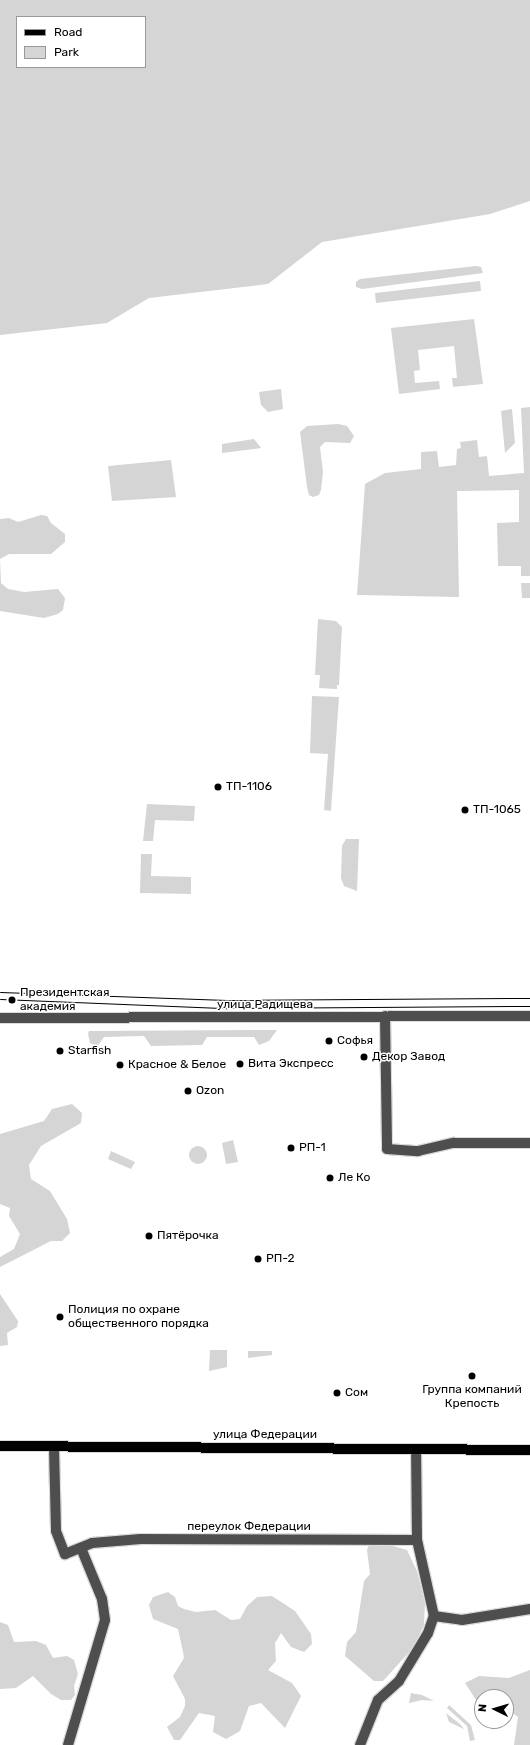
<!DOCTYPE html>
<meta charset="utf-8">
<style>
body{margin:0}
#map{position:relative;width:530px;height:1745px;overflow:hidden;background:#fff;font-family:Rubik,sans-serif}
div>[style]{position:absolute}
.green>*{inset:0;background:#d5d5d5}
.round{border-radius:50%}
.roads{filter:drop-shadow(1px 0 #dbdbdb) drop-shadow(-1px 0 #dbdbdb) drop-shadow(0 1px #dbdbdb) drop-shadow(0 -1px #dbdbdb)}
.minor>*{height:10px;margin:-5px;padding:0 5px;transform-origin:5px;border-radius:5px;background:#4e4e4e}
.major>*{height:10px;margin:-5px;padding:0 5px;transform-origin:5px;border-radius:5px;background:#000}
.tram>*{height:1px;margin:-0.5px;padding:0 0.5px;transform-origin:0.5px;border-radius:0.5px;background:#000}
.dots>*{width:11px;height:11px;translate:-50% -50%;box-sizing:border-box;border:2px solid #fff;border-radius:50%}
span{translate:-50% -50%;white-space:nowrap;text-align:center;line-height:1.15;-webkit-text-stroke:3px #fff;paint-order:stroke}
.poi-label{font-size:12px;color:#000}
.left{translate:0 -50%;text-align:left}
.street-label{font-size:12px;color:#000}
.legend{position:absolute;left:16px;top:16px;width:130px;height:52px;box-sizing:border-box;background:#fff;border:1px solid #999;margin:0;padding:5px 7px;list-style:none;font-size:12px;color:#000}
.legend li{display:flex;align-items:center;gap:8px;height:20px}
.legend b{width:20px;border:1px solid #999}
.north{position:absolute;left:474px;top:1689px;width:40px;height:40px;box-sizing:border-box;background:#fff;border:1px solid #999;border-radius:50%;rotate:275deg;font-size:11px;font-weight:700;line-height:16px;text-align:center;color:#000}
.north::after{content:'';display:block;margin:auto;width:14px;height:18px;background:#000;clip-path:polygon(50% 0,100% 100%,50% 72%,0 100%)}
</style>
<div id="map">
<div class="green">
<i style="clip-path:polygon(evenodd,0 0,530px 0,530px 201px,490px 214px,322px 242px,268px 284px,149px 298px,107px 323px,0 335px,0 0,17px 17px,145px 17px,145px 67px,17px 67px,17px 17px)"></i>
<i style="clip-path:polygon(476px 266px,481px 267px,483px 273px,362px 289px,356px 287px,356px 282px,360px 279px)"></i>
<i style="clip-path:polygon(480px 281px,481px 291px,376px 303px,375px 293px)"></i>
<i style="clip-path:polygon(474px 319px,483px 384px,453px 387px,452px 378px,457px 378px,454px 346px,418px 350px,420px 370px,414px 371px,415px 383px,439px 381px,440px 389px,399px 394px,391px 328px)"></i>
<i style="clip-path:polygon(281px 389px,283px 409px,268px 412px,261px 405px,259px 392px)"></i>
<i style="clip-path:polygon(530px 407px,530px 576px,521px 576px,521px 566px,498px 566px,497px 523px,519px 522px,519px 490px,457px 491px,459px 597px,357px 595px,365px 484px,385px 473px,421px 469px,421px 452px,437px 451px,439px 467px,456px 465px,457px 449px,461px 448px,460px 442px,477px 440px,479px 457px,487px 456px,489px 476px,524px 473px,521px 408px)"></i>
<i style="clip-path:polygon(512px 409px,515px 443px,505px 453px,501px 411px)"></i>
<i style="clip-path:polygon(338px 424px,347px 426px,354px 436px,350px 443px,325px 442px,320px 447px,323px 472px,321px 490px,319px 495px,313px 497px,309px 495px,307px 487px,300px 432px,307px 426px)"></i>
<i style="clip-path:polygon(254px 439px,261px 448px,222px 453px,222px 444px)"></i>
<i style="clip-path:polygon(171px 460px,176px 497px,112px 501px,108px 466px)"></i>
<i style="clip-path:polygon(41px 515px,47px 516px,51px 523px,65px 534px,65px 542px,51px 554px,9px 554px,0 559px,1px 583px,8px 589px,24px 592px,58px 589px,65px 598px,63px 610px,58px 614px,44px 618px,0 611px,0 519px,9px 518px,18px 522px)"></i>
<i style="clip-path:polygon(521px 583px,530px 583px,530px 598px,522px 598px)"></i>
<i style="clip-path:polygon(318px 619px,336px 621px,342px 627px,339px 685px,337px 685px,337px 689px,319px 688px,320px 675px,315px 675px)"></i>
<i style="clip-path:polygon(312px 696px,339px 697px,331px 811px,324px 810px,328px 754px,310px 753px)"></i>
<i style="clip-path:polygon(147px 804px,195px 806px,194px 821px,155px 820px,153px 841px,143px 841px)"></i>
<i style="clip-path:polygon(346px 839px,359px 839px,357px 891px,344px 886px,341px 878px,342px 846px)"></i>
<i style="clip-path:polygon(141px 854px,152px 854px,151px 876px,191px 877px,191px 894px,140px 893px)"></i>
<i style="clip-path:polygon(277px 1030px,269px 1041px,259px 1045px,254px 1037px,207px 1037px,202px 1045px,151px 1046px,144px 1036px,104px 1037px,97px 1047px,90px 1043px,88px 1034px,89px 1031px)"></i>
<i style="clip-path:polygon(72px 1104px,82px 1113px,81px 1123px,41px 1146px,29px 1165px,31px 1179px,50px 1191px,67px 1219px,70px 1233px,62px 1241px,51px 1241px,0 1267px,0 1257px,14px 1249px,20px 1234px,9px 1216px,10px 1208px,0 1204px,0 1134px,44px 1121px,52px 1109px)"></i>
<i style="clip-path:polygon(233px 1140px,238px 1162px,226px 1164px,222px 1143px)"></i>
<i class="round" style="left:189px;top:1146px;width:18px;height:18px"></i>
<i style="clip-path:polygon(111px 1151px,135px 1162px,131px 1169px,108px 1159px)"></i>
<i style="clip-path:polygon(0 1294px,18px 1321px,17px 1327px,7px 1333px,8px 1345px,0 1346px)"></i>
<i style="clip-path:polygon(210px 1350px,227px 1350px,227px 1367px,209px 1371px)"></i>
<i style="clip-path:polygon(248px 1351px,272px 1351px,272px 1355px,248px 1358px)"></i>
<i style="clip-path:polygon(369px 1545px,393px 1546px,407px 1550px,417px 1571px,425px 1603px,424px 1625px,413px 1648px,383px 1681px,374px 1681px,345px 1656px,347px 1642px,356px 1632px,364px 1581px,370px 1574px,367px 1550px)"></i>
<i style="clip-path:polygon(168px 1592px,175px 1597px,178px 1606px,184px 1609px,196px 1612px,215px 1610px,231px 1620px,240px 1619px,247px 1606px,257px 1597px,272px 1596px,295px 1611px,311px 1634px,312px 1644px,304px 1652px,291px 1647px,281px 1633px,275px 1643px,276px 1661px,268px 1670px,292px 1683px,301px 1696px,285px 1728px,261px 1703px,249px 1706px,240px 1731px,226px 1739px,213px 1732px,215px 1716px,199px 1713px,180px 1740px,174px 1740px,167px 1727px,180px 1717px,185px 1706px,185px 1699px,173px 1676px,184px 1658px,183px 1652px,178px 1629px,153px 1619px,149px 1605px,153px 1597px)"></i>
<i style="clip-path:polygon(0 1622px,8px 1625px,14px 1642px,36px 1641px,46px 1645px,53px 1658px,67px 1656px,74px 1660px,78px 1674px,74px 1686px,75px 1695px,71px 1700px,61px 1700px,51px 1694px,33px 1676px,16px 1688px,0 1689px)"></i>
<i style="clip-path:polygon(530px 1670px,530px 1745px,514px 1745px,518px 1717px,506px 1709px,506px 1697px,482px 1697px,480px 1706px,465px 1683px,479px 1676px,509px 1678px)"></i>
<i style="clip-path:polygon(411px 1693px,422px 1695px,434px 1701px,422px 1700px,409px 1703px)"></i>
<i style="clip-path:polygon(449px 1705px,471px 1725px,475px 1740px,470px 1741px,467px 1726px,447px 1708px)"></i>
<i style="clip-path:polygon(446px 1713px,461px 1725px,464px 1729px,449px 1722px)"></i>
</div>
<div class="roads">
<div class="minor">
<i style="left:385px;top:1016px;width:133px;rotate:89.1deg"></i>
<i style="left:387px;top:1149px;width:31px;rotate:4deg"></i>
<i style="left:418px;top:1151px;width:37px;rotate:-13deg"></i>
<i style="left:454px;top:1143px;width:76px"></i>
<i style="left:0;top:1018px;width:530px;rotate:-0.22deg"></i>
<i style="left:54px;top:1448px;width:83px;rotate:88.6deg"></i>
<i style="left:56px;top:1531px;width:25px;rotate:69deg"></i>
<i style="left:65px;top:1554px;width:29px;rotate:-22deg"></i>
<i style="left:92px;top:1543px;width:49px;rotate:-4.7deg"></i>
<i style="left:141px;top:1539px;width:276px;rotate:0.2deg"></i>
<i style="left:434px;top:1616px;width:28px;rotate:8deg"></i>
<i style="left:462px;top:1620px;width:69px;rotate:-9.2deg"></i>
<i style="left:68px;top:1745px;width:130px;rotate:-73.5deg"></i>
<i style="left:105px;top:1620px;width:21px;rotate:-98deg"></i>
<i style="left:102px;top:1599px;width:55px;rotate:-112.4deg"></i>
<i style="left:360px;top:1745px;width:48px;rotate:-68.2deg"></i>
<i style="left:378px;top:1700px;width:28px;rotate:-42deg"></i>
<i style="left:399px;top:1681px;width:56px;rotate:-58.9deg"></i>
<i style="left:428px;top:1633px;width:18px;rotate:-71deg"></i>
<i style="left:434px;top:1616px;width:78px;rotate:-102.6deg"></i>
<i style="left:417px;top:1540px;width:91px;rotate:-90.6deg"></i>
</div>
<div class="major">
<i style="left:0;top:1446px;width:530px;rotate:0.43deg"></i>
</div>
</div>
<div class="tram">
<i style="left:0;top:992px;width:227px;rotate:2deg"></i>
<i style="left:227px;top:1000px;width:303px;rotate:-0.4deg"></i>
<i style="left:0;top:999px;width:228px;rotate:2.3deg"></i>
<i style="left:228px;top:1008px;width:302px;rotate:-0.4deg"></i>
</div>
<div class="dots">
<i style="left:218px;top:787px;background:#000"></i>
<i style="left:465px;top:810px;background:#000"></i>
<i style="left:12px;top:1000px;background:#000"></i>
<i style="left:329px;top:1041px;background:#000"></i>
<i style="left:60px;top:1051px;background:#000"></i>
<i style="left:364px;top:1057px;background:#000"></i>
<i style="left:240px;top:1064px;background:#000"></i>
<i style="left:120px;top:1065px;background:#000"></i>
<i style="left:188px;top:1091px;background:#000"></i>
<i style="left:291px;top:1148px;background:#000"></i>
<i style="left:330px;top:1178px;background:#000"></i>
<i style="left:149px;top:1236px;background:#000"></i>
<i style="left:258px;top:1259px;background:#000"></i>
<i style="left:60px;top:1317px;background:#000"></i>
<i style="left:472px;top:1376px;background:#000"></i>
<i style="left:337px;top:1393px;background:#000"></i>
</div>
<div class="poi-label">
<span class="left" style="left:226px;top:787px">ТП-1106</span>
<span class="left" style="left:473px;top:810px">ТП-1065</span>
<span class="left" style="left:20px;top:1000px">Президентская<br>академия</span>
<span class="left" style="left:337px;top:1041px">Софья</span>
<span class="left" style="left:68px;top:1051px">Starfish</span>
<span class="left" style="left:372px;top:1057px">Декор Завод</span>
<span class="left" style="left:248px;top:1064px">Вита Экспресс</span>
<span class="left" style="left:128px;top:1065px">Красное &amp; Белое</span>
<span class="left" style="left:196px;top:1091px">Ozon</span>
<span class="left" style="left:299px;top:1148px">РП-1</span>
<span class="left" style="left:338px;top:1178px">Ле Ко</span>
<span class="left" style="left:157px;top:1236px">Пятёрочка</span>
<span class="left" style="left:266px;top:1259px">РП-2</span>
<span class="left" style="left:68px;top:1317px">Полиция по охране<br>общественного порядка</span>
<span style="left:472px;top:1397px">Группа компаний<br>Крепость</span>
<span class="left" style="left:345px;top:1393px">Сом</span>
</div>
<div class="street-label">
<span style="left:265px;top:1005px">улица Радищева</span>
<span style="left:265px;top:1435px">улица Федерации</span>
<span style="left:249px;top:1527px">переулок Федерации</span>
</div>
<ul class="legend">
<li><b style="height:5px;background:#000"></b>Road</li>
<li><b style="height:11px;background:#d5d5d5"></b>Park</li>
</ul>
<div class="north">N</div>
</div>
